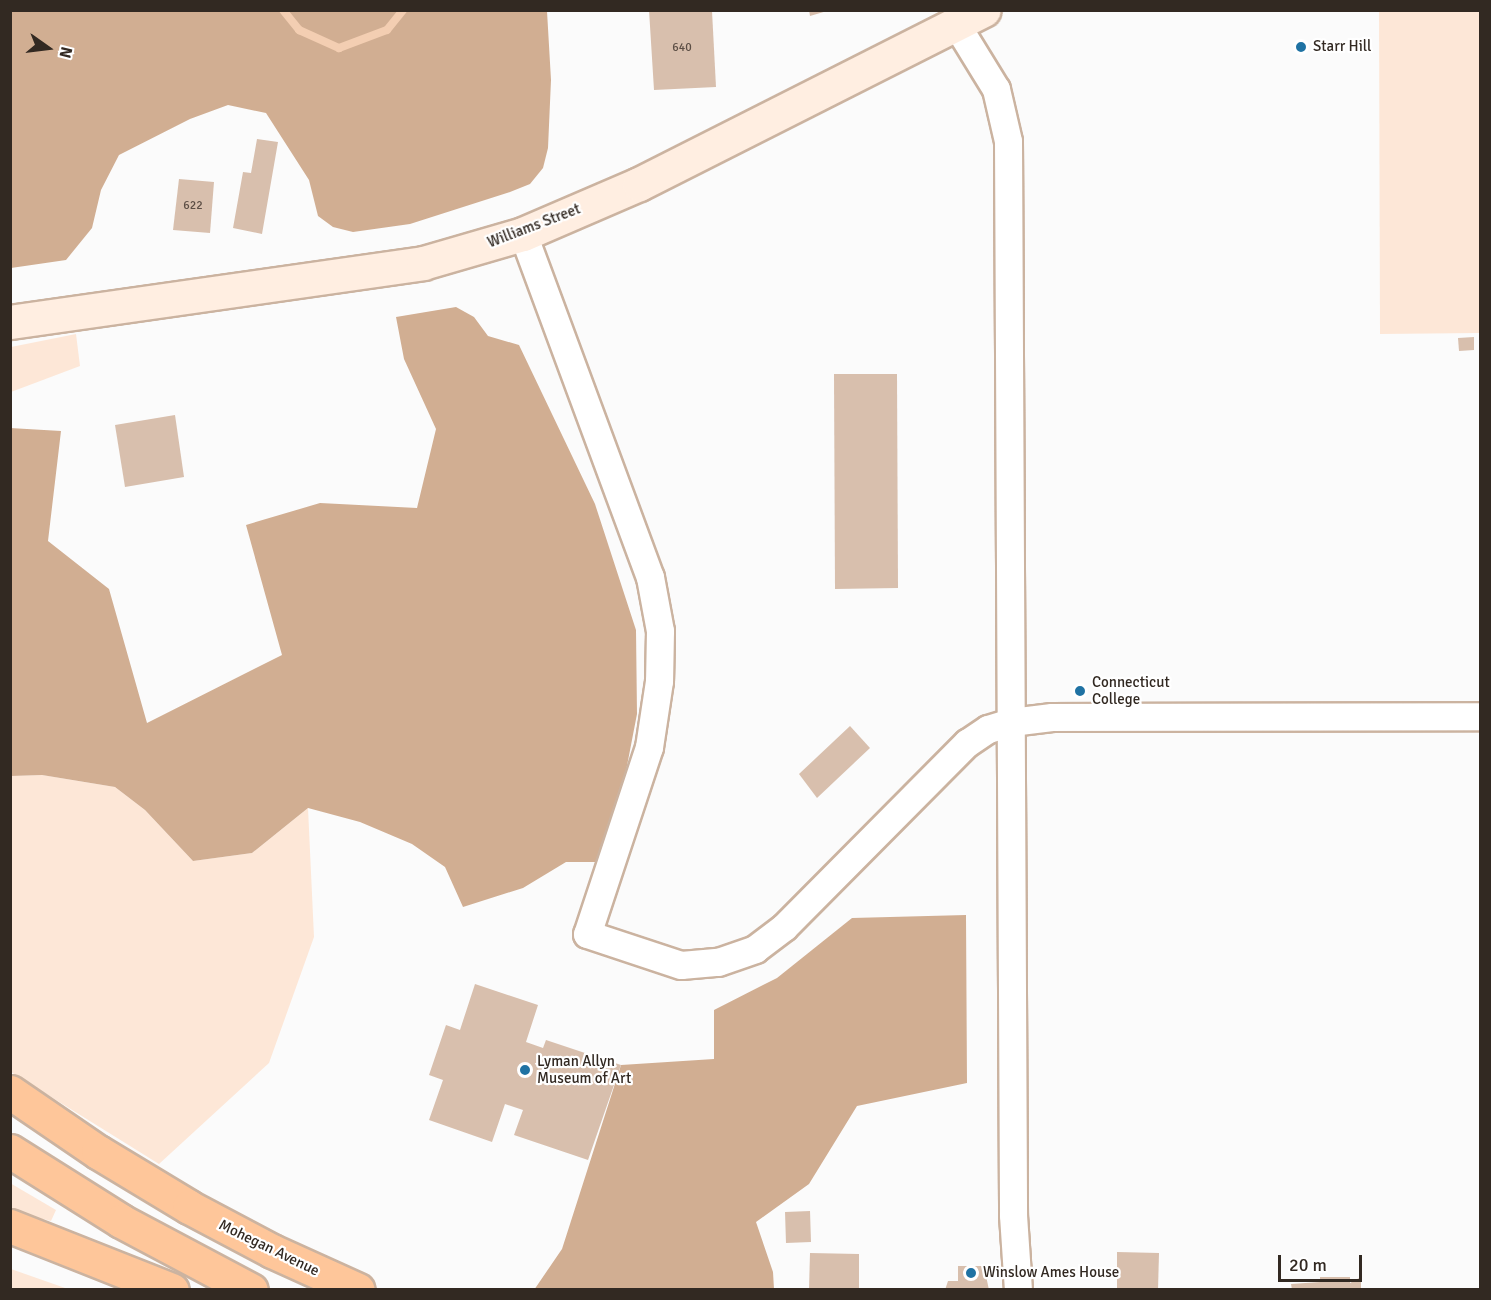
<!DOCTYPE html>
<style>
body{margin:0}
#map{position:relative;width:1491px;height:1300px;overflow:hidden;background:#fbfbfb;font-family:Signika,sans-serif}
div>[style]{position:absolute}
.green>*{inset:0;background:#fde7d7}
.forest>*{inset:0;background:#d1ae92}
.stream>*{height:8px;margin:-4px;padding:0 4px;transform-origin:4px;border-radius:4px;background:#f3ceb2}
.building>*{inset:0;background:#d8bfad}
.roads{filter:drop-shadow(2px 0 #cbb3a0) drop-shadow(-2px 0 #cbb3a0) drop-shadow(0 2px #cbb3a0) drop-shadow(0 -2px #cbb3a0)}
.street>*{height:27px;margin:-13.5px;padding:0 13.5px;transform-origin:13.5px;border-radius:13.5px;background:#fff}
.secondary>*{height:33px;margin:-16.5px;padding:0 16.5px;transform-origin:16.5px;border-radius:16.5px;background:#ffeee1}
.highway>*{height:33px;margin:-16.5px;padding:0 16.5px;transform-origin:16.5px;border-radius:16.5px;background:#fec69a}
.dots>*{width:16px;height:16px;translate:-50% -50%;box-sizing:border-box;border:3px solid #fff;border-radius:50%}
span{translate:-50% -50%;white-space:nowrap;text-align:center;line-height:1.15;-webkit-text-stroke:4.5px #fff;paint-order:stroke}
.number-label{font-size:12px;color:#5c4e45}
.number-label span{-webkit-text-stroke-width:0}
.poi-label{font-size:15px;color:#322922}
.left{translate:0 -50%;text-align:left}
.street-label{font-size:15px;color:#322922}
.frame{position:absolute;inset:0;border:12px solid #322922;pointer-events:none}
.north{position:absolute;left:18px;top:18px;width:60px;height:60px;-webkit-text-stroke:4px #fff;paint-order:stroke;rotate:104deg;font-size:16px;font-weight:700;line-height:24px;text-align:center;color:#322922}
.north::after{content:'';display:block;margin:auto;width:21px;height:27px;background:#322922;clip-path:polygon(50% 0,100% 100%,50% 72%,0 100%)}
.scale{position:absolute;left:1278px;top:1255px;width:84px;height:27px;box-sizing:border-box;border:3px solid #322922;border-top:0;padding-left:8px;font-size:18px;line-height:21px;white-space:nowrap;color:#322922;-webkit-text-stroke:4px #fff;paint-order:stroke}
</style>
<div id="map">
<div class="green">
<i style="clip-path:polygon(1379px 11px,1480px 11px,1480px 333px,1380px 334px)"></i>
<i style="clip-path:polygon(76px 334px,80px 366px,11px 392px,11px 347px)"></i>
<i style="clip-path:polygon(42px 775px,115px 787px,145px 810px,193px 861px,252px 853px,308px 808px,314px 937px,269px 1063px,159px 1164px,11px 1072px,10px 776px)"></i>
<i style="clip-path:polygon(10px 1183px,56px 1210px,51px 1221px,43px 1219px,38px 1228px,11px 1217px)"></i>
<i style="clip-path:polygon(11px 1269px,68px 1289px,11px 1289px)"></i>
</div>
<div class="forest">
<i style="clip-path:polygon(11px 10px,547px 11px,551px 80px,548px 148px,543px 168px,530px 184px,510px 192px,410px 224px,353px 232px,333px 227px,318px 216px,309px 180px,266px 113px,228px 105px,190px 119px,119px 155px,101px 190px,92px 228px,66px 260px,11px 268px)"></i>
<i style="clip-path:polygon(456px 307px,474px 317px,488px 336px,519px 345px,595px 504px,636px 630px,637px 714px,626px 771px,597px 862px,566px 862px,523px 888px,463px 907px,445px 867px,412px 844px,360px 822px,308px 808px,252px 853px,193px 861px,145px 810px,115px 787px,42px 775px,11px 776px,10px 428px,61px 431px,48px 541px,109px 589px,147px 723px,282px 655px,246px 525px,320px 503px,417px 508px,436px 429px,404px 359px,396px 317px)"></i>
<i style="clip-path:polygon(966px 915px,967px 1083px,857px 1106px,809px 1184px,756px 1222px,773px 1272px,774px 1289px,534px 1290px,562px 1249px,621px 1065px,714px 1059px,714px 1010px,777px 978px,852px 918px)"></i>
</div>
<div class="stream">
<i style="left:283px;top:10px;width:26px;rotate:51deg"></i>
<i style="left:299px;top:30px;width:44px;rotate:24.2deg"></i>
<i style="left:339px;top:48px;width:51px;rotate:-20.6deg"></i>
<i style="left:387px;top:30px;width:26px;rotate:-51deg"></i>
</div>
<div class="building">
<i style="clip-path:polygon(649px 10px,712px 11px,716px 87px,654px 90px)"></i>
<i style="clip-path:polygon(809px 10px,827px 10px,827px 11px,810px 16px)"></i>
<i style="clip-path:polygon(257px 139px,278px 142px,262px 234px,233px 228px,243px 172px,251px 173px)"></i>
<i style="clip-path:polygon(179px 179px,214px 182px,210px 233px,173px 230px)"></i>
<i style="clip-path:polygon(1474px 337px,1474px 350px,1459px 351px,1458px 338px)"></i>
<i style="clip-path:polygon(834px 374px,897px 374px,898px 588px,835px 589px)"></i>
<i style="clip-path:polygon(175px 415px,184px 477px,125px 487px,115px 425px)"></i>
<i style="clip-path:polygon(850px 726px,870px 748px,817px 798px,799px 774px)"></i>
<i style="clip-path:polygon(475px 984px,538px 1005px,526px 1042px,543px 1048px,546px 1040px,621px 1065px,588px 1160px,514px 1135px,523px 1110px,505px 1104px,492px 1142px,429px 1120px,443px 1080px,429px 1075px,446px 1025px,460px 1030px)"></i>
<i style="clip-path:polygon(810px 1211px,811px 1242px,786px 1243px,785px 1212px)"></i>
<i style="clip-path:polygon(1117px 1252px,1159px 1253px,1158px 1290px,1117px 1290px)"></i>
<i style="clip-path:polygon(810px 1253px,859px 1254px,859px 1290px,809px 1290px)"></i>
<i style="clip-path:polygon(958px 1266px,984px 1266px,989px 1290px,945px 1290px,948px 1281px,958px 1281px)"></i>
<i style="clip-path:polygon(1320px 1277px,1350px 1277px,1350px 1283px,1361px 1277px,1361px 1290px,1292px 1290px,1291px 1284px,1320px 1282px)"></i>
</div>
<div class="roads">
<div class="street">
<i style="left:956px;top:24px;width:76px;rotate:58.4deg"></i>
<i style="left:996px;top:89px;width:53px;rotate:77deg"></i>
<i style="left:1008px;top:141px;width:1074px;rotate:89.73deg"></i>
<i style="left:1013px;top:1215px;width:75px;rotate:86.2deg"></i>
<i style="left:523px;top:234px;width:366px;rotate:69.7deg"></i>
<i style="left:650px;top:577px;width:55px;rotate:79.5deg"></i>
<i style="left:660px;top:631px;width:50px;rotate:91.1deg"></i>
<i style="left:659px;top:681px;width:67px;rotate:98.6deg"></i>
<i style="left:649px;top:747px;width:197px;rotate:108.3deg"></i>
<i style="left:587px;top:934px;width:99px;rotate:18.3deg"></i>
<i style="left:681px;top:965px;width:37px;rotate:-5deg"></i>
<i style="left:718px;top:962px;width:39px;rotate:-19deg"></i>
<i style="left:755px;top:949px;width:36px;rotate:-37deg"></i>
<i style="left:784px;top:927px;width:260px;rotate:-45.2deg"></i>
<i style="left:967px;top:743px;width:25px;rotate:-34deg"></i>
<i style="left:988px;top:729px;width:24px;rotate:-17deg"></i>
<i style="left:1011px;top:722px;width:41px;rotate:-7deg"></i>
<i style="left:1052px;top:717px;width:428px;rotate:-0.1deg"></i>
</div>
<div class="secondary">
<i style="left:10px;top:322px;width:417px;rotate:-8.1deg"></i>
<i style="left:423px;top:263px;width:104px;rotate:-16.2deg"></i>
<i style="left:523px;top:234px;width:126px;rotate:-23.3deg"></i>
<i style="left:639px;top:184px;width:386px;rotate:-26.8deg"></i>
</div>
<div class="highway">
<i style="left:10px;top:1092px;width:107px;rotate:34.3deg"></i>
<i style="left:98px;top:1152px;width:106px;rotate:31.1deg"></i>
<i style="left:189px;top:1207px;width:94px;rotate:27.9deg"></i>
<i style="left:272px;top:1251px;width:94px;rotate:24.4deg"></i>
<i style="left:10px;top:1151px;width:131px;rotate:32.2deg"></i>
<i style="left:121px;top:1221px;width:147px;rotate:28deg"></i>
<i style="left:10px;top:1226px;width:174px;rotate:21.6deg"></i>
</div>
</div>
<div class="dots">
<i style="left:1301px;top:47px;background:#1f72a3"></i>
<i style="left:1080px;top:691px;background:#1f72a3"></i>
<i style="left:525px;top:1070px;background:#1f72a3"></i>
<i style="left:971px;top:1273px;background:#1f72a3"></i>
</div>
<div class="number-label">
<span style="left:682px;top:48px">640</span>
<span style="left:193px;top:206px">622</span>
</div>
<div class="poi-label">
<span class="left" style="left:1313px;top:47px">Starr Hill</span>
<span class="left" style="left:1092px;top:691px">Connecticut<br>College</span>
<span class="left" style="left:537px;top:1070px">Lyman Allyn<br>Museum of Art</span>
<span class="left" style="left:983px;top:1273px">Winslow Ames House</span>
</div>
<div class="street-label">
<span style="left:534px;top:226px;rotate:-21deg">Williams Street</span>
<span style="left:269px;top:1248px;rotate:26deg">Mohegan Avenue</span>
</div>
<div class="frame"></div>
<div class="north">N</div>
<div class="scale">20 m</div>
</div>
